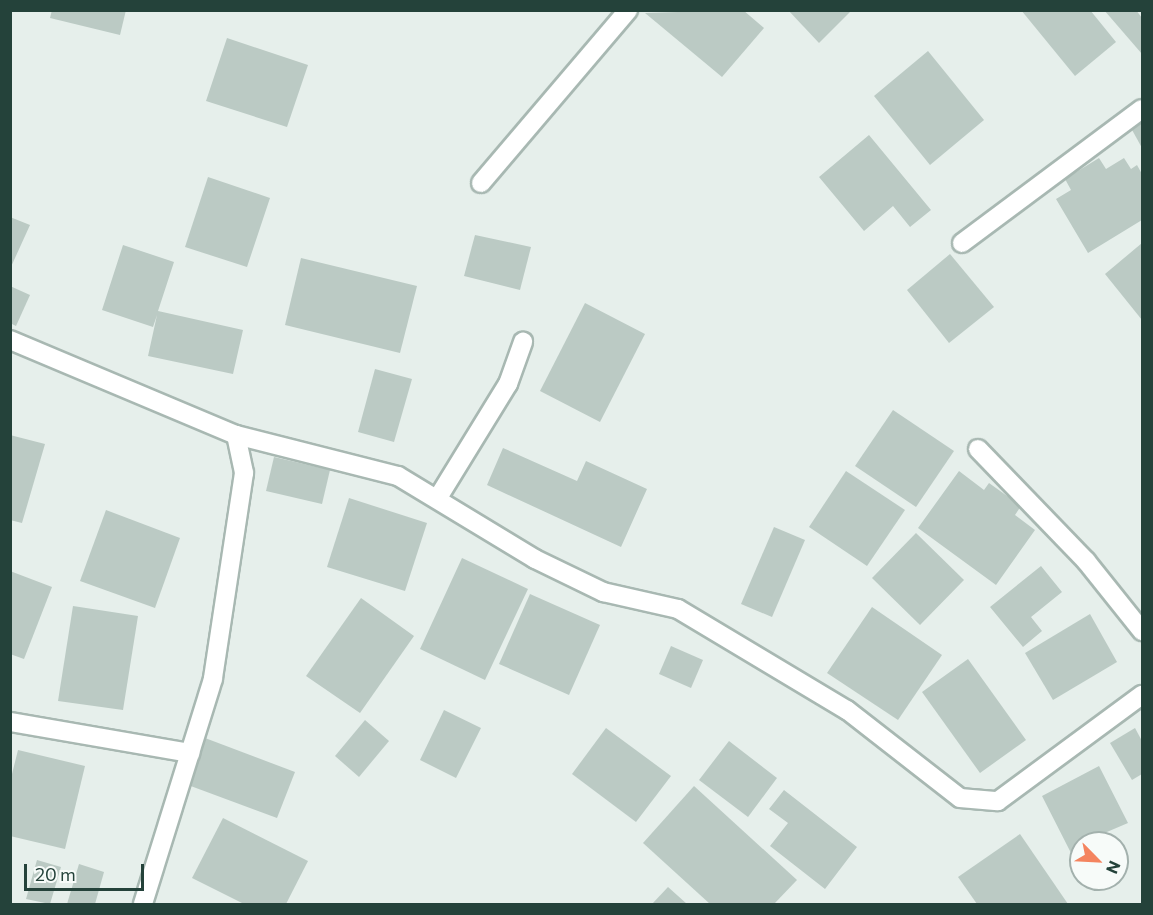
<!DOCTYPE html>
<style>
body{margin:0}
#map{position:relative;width:1153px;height:915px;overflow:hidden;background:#e6efeb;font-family:Commissioner,sans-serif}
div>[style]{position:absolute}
.building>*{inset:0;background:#bbcac4}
.roads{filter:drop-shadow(2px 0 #a8b8b2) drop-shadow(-2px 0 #a8b8b2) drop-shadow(0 2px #a8b8b2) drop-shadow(0 -2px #a8b8b2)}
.street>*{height:18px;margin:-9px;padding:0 9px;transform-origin:9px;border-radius:9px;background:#fff}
span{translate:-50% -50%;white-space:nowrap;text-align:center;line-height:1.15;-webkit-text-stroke:4.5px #f7fbf9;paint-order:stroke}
.frame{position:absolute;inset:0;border:12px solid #24423a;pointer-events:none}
.north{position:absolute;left:1069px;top:831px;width:60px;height:60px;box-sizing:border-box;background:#f7fbf9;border:2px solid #a3b1ad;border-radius:50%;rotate:114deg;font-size:16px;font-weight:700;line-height:24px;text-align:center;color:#24423a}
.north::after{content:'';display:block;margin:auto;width:21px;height:27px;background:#f4845f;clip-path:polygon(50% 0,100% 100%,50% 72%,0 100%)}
.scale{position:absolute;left:24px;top:864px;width:120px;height:27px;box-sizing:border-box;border:3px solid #24423a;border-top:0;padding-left:8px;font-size:18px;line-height:21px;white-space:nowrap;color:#24423a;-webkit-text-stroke:4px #f7fbf9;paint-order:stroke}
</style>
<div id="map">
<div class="building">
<i style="clip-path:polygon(52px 10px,126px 10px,120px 35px,50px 18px)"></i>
<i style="clip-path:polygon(743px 10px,764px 28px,722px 77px,645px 13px)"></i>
<i style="clip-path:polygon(788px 10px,852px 10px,819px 43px)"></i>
<i style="clip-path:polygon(1021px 10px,1090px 10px,1116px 42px,1075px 76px)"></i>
<i style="clip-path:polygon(1104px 10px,1136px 10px,1142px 18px,1142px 54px)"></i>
<i style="clip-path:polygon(227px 38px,308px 65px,287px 127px,206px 101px)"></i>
<i style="clip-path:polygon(928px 51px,984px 120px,930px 165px,874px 96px)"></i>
<i style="clip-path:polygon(1142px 122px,1142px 148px,1131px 128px)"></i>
<i style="clip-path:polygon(869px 135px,931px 210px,910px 227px,893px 206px,864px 231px,819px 177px)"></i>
<i style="clip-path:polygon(1099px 158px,1106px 169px,1124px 158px,1131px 169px,1137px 165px,1142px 174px,1142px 220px,1088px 253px,1056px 199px,1071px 190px,1065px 179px)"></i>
<i style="clip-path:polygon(208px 177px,270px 198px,247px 267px,185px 247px)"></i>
<i style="clip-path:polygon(10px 217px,30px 225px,10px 269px)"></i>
<i style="clip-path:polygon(475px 235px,531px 247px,520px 290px,464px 276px)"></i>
<i style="clip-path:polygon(1142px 243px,1142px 320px,1105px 274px)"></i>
<i style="clip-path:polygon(123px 245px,174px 262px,158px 311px,243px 330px,233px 374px,148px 356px,157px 315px,153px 327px,102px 310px)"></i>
<i style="clip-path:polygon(950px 254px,994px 307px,949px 343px,907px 290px)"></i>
<i style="clip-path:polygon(301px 258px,417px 286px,400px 353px,285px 325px)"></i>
<i style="clip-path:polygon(10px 286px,30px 295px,16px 326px,10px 323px)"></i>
<i style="clip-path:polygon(585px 303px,645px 334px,600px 422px,540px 391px)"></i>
<i style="clip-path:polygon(375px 369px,412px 379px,394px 442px,358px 432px)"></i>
<i style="clip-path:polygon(893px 410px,954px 451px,916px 507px,855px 466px)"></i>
<i style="clip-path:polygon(10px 435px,45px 444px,22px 523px,10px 520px)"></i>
<i style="clip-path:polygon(503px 448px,577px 481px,586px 461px,647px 489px,621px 547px,487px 485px)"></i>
<i style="clip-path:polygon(274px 457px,330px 470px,322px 504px,266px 491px)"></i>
<i style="clip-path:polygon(846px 471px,905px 510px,867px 566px,809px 527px)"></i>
<i style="clip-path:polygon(959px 471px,984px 490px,989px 483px,1021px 506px,1015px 515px,1035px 530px,996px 585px,918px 528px)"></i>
<i style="clip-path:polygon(349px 498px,427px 523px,405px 591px,327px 567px)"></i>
<i style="clip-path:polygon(106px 510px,180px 538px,155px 608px,80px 581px)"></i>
<i style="clip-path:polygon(774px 527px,805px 540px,772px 617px,741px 604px)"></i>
<i style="clip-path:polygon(916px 533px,964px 580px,920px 625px,872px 578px)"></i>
<i style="clip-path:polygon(462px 558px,528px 589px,485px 680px,420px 649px)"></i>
<i style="clip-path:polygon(1041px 566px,1062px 592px,1031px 617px,1042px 631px,1023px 647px,990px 607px)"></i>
<i style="clip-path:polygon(10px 571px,52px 587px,24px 659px,10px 654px)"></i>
<i style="clip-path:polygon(530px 594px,600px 625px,569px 695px,499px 664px)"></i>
<i style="clip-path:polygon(361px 598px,414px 636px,360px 713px,306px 676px)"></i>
<i style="clip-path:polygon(73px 606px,138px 616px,123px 710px,58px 701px)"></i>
<i style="clip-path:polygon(872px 607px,942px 655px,898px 720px,827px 673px)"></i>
<i style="clip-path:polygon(1090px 614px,1117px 662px,1053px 700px,1025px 653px)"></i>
<i style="clip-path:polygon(671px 646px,703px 660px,691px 688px,659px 674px)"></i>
<i style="clip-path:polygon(968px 659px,1026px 740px,980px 773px,922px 692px)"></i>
<i style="clip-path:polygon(444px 710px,481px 728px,456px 778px,420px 760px)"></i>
<i style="clip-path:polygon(365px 720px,389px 741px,359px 777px,335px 756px)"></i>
<i style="clip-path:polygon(606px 728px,671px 776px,636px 822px,572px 774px)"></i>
<i style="clip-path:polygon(1135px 728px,1142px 741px,1142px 774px,1132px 780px,1110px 743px)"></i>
<i style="clip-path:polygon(205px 738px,295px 772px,277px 818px,188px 785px)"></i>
<i style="clip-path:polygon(729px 741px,777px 778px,748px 817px,699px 780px)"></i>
<i style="clip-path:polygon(18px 750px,85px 766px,65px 849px,10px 836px,10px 782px)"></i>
<i style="clip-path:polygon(1099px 766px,1128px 823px,1081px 843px,1071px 853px,1042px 796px)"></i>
<i style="clip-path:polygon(694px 786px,797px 880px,774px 904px,710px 904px,643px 843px)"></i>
<i style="clip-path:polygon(784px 790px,857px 847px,825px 889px,770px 846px,788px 823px,769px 809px)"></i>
<i style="clip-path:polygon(223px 818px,308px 861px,286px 904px,244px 904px,192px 878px)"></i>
<i style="clip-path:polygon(1020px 834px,1068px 904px,977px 904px,958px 877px)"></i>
<i style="clip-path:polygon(37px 860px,61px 867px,50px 904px,26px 899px)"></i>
<i style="clip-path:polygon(79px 864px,104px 872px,95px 904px,67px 904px)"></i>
<i style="clip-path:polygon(668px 887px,687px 904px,652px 904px)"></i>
</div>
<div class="roads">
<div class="street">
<i style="left:481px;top:183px;width:227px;rotate:-49.6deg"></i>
<i style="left:962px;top:243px;width:224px;rotate:-36.7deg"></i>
<i style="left:10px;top:340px;width:245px;rotate:22.8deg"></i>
<i style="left:236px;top:435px;width:39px;rotate:78deg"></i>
<i style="left:244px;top:473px;width:208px;rotate:98.6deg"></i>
<i style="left:213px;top:679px;width:236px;rotate:107.3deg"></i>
<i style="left:236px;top:435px;width:167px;rotate:14.2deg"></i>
<i style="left:398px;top:476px;width:160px;rotate:31.2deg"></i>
<i style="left:535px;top:559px;width:76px;rotate:25.9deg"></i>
<i style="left:603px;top:592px;width:77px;rotate:12.8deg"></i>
<i style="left:678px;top:609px;width:197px;rotate:30.9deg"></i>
<i style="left:847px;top:710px;width:143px;rotate:37.9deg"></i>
<i style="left:960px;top:798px;width:38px;rotate:5deg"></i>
<i style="left:998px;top:801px;width:179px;rotate:-36.4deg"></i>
<i style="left:978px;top:449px;width:156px;rotate:46deg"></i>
<i style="left:1086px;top:561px;width:90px;rotate:51.3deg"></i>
<i style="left:439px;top:496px;width:132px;rotate:-58.4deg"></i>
<i style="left:508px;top:384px;width:45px;rotate:-70.3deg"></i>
<i style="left:10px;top:722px;width:183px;rotate:9.8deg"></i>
</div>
</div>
<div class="frame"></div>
<div class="north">N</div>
<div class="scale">20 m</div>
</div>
